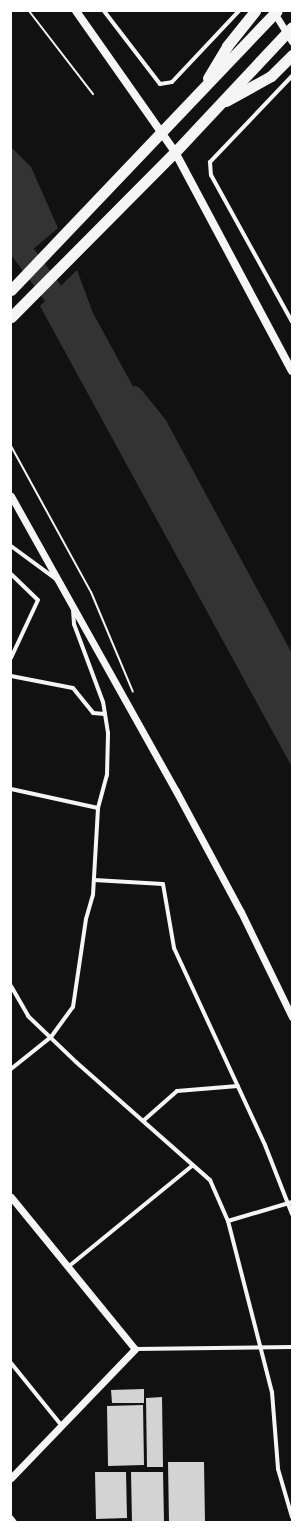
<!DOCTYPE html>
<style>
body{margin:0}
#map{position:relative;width:303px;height:1533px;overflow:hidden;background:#111;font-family:Manrope,sans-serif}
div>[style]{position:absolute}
.water>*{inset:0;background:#333}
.river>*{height:22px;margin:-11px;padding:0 11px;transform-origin:11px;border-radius:11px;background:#333}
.building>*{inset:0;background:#d3d3d3}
.path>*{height:2px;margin:-1px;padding:0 1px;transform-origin:1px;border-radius:1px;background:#f5f5f5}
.minor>*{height:4px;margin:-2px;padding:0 2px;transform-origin:2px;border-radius:2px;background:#f5f5f5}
.tertiary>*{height:7px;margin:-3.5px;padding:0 3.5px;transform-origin:3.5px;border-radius:3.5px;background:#f5f5f5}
.secondary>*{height:8px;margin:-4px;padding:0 4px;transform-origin:4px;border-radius:4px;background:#f5f5f5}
.trunk>*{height:11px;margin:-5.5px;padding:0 5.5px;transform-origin:5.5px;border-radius:5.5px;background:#f5f5f5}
span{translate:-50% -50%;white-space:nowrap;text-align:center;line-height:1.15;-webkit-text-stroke:4px #fff;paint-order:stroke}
.frame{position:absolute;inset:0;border:12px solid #fff;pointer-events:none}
</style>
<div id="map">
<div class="water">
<i style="clip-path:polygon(11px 147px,31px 167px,58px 228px,17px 263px,11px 253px)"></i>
<i style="clip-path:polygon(77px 270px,93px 313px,292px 679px,292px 767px,40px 306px)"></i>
</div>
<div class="river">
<i style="left:11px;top:236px;width:102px;rotate:53.8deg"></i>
<i style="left:133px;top:397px;width:38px;rotate:51deg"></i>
<i style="left:157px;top:427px;width:284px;rotate:61.6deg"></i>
</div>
<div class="building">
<i style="clip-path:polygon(144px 1389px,144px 1403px,112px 1403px,111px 1390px)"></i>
<i style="clip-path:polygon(162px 1397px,163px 1467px,147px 1467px,146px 1398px)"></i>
<i style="clip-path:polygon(143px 1405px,144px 1465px,108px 1466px,107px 1406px)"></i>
<i style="clip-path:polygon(168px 1462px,204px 1462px,205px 1522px,169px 1522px)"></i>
<i style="clip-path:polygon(95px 1472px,126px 1472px,127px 1518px,96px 1519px)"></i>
<i style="clip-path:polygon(131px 1472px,163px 1472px,164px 1522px,132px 1522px)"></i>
</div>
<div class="path">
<i style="left:29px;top:11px;width:105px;rotate:52.4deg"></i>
<i style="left:11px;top:446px;width:166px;rotate:61.3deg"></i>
<i style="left:91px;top:592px;width:108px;rotate:67.2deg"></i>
</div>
<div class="minor">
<i style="left:104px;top:11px;width:92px;rotate:52.5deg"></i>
<i style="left:160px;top:84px;width:12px;rotate:-9deg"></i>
<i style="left:172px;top:82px;width:98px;rotate:-46.7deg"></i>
<i style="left:292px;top:76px;width:119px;rotate:133.6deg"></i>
<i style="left:210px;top:162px;width:13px;rotate:86deg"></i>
<i style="left:211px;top:175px;width:168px;rotate:61.1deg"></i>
<i style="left:11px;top:546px;width:56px;rotate:36.3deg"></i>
<i style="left:11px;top:574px;width:37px;rotate:44deg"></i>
<i style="left:38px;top:600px;width:64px;rotate:115deg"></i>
<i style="left:11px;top:676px;width:63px;rotate:11deg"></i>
<i style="left:73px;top:688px;width:32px;rotate:51deg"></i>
<i style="left:93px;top:713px;width:12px;rotate:5deg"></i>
<i style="left:11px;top:789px;width:89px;rotate:12.3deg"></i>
<i style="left:94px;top:880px;width:69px;rotate:3.3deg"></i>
<i style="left:163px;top:884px;width:65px;rotate:80.2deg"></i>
<i style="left:174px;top:948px;width:217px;rotate:65.2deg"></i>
<i style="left:265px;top:1145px;width:74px;rotate:68.6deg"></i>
<i style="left:11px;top:986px;width:34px;rotate:60deg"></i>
<i style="left:28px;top:1016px;width:66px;rotate:43.8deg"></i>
<i style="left:76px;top:1062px;width:179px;rotate:41.4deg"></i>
<i style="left:210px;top:1180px;width:45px;rotate:66.3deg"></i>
<i style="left:228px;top:1221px;width:177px;rotate:75.6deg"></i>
<i style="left:272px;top:1392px;width:77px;rotate:85.5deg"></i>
<i style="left:278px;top:1469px;width:50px;rotate:73.7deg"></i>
<i style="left:11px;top:1069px;width:51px;rotate:-38.7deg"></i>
<i style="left:51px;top:1037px;width:37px;rotate:-54deg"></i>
<i style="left:73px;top:1007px;width:89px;rotate:-81.6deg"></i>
<i style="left:86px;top:919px;width:25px;rotate:-74deg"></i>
<i style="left:93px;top:895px;width:87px;rotate:-86.7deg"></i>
<i style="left:98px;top:808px;width:34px;rotate:-75deg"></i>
<i style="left:107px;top:775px;width:42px;rotate:-88.6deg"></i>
<i style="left:108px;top:733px;width:31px;rotate:-99deg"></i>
<i style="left:103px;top:702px;width:83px;rotate:-110.4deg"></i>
<i style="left:74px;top:624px;width:13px;rotate:-94deg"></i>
<i style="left:143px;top:1121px;width:45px;rotate:-41.4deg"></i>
<i style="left:177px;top:1091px;width:61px;rotate:-4.7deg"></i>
<i style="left:228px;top:1221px;width:67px;rotate:-16.5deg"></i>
<i style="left:68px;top:1267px;width:161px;rotate:-39.2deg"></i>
<i style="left:135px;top:1349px;width:157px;rotate:-0.7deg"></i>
<i style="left:11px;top:1363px;width:81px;rotate:51deg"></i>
<i style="left:11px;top:1517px;width:6px;rotate:51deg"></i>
</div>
<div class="tertiary">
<i style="left:273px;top:11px;width:36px;rotate:58deg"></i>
<i style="left:11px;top:496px;width:338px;rotate:60.8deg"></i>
<i style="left:176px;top:791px;width:137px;rotate:61.8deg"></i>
<i style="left:241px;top:912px;width:117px;rotate:64.1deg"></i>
<i style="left:11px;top:1197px;width:196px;rotate:50.8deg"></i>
<i style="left:135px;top:1349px;width:179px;rotate:133.9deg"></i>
</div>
<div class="secondary">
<i style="left:76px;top:11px;width:172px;rotate:54.9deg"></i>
<i style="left:175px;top:152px;width:248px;rotate:61.9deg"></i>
</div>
<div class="trunk">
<i style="left:208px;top:78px;width:37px;rotate:-59deg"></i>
<i style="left:227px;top:46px;width:45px;rotate:-51.3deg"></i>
<i style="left:226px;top:101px;width:51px;rotate:-29.1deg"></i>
<i style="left:271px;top:76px;width:30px;rotate:-45deg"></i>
<i style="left:11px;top:290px;width:385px;rotate:-46.4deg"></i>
<i style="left:11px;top:317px;width:233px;rotate:-45.2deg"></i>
<i style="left:175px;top:152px;width:171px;rotate:-46.9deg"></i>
</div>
<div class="frame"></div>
</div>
